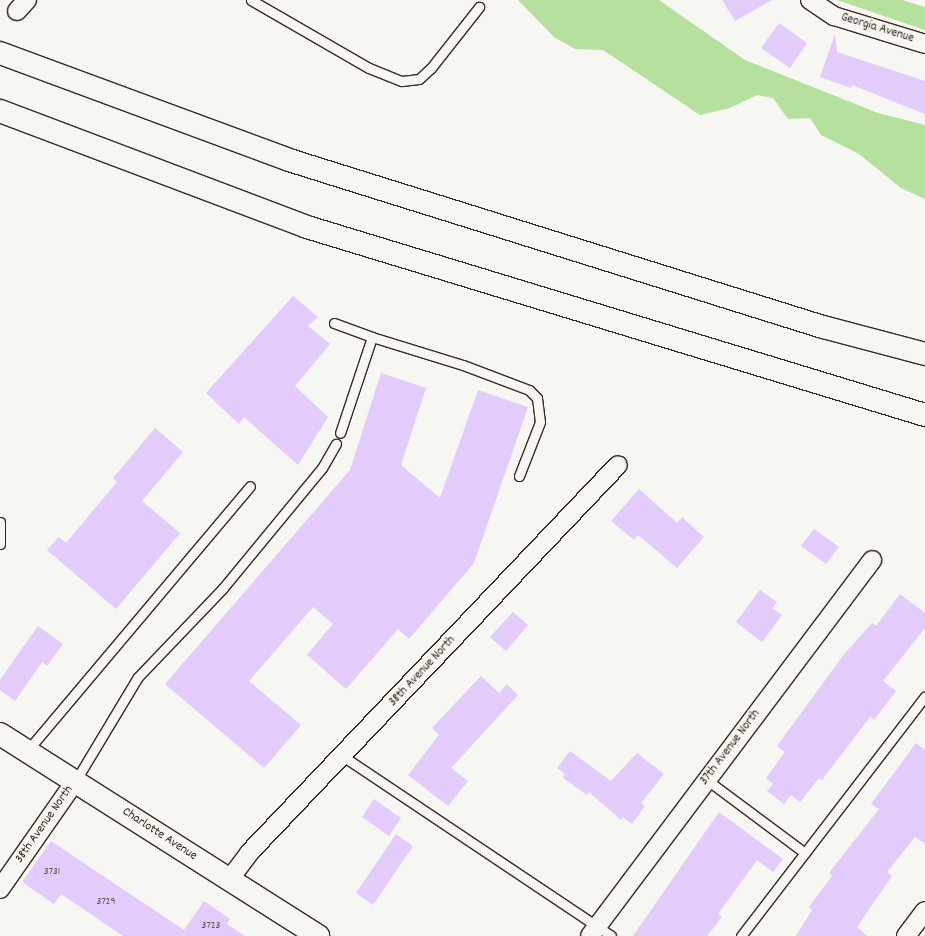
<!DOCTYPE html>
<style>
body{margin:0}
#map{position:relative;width:925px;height:936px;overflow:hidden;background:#f6f6f2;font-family:Dekko,sans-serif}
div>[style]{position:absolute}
.green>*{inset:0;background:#b6e09d}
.building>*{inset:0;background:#e3cbfb}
.roads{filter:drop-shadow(1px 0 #3b2a1e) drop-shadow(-1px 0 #3b2a1e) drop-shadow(0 1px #3b2a1e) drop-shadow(0 -1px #3b2a1e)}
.service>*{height:9px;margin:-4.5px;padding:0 4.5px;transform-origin:4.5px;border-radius:4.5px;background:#f6f6f2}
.minor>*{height:18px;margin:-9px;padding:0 9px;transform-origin:9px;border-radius:9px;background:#f6f6f2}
.primary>*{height:22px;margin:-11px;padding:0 11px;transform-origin:11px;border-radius:11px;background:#f6f6f2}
.motorway>*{height:22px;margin:-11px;padding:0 11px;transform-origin:11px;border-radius:11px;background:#f6f6f2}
span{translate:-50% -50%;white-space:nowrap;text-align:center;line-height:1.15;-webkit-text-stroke:3px #f6f6f2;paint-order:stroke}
.number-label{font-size:11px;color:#655255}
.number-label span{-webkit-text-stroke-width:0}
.street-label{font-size:13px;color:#3b2a1e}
</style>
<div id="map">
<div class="green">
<i style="clip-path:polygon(518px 0,659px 0,745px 60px,878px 113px,925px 125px,925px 199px,901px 188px,859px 154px,821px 135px,810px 118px,788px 119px,773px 98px,757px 95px,730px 108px,700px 115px,603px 50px,575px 49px,554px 37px)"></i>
<i style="clip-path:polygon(837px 0,902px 0,925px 7px,925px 30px)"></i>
</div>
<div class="building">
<i style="clip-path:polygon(722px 0,772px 0,735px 21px)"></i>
<i style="clip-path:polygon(779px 23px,807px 43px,790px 68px,761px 48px)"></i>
<i style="clip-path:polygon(835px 34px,837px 52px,925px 81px,925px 114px,852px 85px,851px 88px,820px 77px)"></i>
<i style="clip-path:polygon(293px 296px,318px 317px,308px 326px,330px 344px,295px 386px,328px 417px,298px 465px,244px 417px,239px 424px,206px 393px)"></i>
<i style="clip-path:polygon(381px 373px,426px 388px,401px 465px,440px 498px,478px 390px,528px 407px,474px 563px,409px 639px,398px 629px,346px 689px,307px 655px,333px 624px,313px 607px,249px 681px,301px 725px,264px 768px,165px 684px,350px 470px)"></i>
<i style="clip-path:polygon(155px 428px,183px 452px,142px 501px,180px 533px,116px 609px,47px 550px,59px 537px,66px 543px,117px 482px,113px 478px)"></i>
<i style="clip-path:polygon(639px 489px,677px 523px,682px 517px,704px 537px,677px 568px,638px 535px,634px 540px,611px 521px)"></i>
<i style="clip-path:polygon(814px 529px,839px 547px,826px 564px,801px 546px)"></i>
<i style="clip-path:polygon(760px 590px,777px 602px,772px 608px,782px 615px,762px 642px,736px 622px)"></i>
<i style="clip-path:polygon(900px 594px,925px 613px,925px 628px,883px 681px,896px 691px,874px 720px,870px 717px,822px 780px,819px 778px,800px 802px,791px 795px,784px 804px,767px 791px,773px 784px,766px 778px,785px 752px,777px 746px,845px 653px,872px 623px,876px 626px)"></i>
<i style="clip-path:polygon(513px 612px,528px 625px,506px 651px,490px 637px)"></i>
<i style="clip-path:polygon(38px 626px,63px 644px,47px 666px,42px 662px,15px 701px,0 690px,0 680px)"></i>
<i style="clip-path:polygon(481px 676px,499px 693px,507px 684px,518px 695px,451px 768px,468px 781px,448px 806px,408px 775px,439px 735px,432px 728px)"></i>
<i style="clip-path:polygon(916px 743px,925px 750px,925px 844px,915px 837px,887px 872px,892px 876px,857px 927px,867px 936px,796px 936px,812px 910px,809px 907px,832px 876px,829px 873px,879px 809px,871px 804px)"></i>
<i style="clip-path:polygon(570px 751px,611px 781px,637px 753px,664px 774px,641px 803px,645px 806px,632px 824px,623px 817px,621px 820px,589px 792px,587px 795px,563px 778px,565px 774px,557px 768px)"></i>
<i style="clip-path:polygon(374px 799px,401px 818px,389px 836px,362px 817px)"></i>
<i style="clip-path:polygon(719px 812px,783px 859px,773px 872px,757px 860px,718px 914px,722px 917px,707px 936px,633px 936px)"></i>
<i style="clip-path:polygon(396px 834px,413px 846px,373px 905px,356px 893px)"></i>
<i style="clip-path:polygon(51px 841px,184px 930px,204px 901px,230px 919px,227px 924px,245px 936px,123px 936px,61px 894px,54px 904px,22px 882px)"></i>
</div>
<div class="roads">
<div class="service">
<i style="left:251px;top:0;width:136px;rotate:30deg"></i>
<i style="left:369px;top:68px;width:35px;rotate:22deg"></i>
<i style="left:402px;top:81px;width:17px;rotate:-7deg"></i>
<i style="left:419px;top:79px;width:16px;rotate:-43deg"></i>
<i style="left:431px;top:68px;width:78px;rotate:-51.8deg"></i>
<i style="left:334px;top:323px;width:40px;rotate:20.2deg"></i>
<i style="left:372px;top:337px;width:101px;rotate:108.4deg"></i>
<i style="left:372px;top:337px;width:95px;rotate:17.1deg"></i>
<i style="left:463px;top:365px;width:71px;rotate:20.7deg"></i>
<i style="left:529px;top:390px;width:11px;rotate:45deg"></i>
<i style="left:537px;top:398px;width:24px;rotate:83deg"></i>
<i style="left:540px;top:422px;width:58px;rotate:111.3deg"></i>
<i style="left:0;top:522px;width:22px;rotate:90deg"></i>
<i style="left:27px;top:751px;width:346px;rotate:-49.9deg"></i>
<i style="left:344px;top:757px;width:321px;rotate:33.8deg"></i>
<i style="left:76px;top:780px;width:120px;rotate:-59deg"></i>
<i style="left:138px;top:677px;width:123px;rotate:-46.3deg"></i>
<i style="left:223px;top:588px;width:156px;rotate:-50.5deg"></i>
<i style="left:322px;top:468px;width:28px;rotate:-60deg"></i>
<i style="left:707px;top:780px;width:122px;rotate:36.7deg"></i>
<i style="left:741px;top:936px;width:302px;rotate:-52.5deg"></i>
</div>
<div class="minor">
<i style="left:810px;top:0;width:29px;rotate:34deg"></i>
<i style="left:834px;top:16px;width:95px;rotate:17.1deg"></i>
<i style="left:17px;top:11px;width:15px;rotate:-48deg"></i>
<i style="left:229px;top:880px;width:34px;rotate:-53deg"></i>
<i style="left:249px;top:853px;width:535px;rotate:-46.44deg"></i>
<i style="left:0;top:889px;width:133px;rotate:-55.1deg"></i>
<i style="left:590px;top:936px;width:470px;rotate:-53.1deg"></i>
<i style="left:906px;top:936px;width:31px;rotate:-53deg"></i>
</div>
<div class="primary">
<i style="left:0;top:734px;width:377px;rotate:32.4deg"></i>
</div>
<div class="motorway">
<i style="left:0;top:53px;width:308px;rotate:20.3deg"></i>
<i style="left:289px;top:160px;width:560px;rotate:17.37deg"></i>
<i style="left:823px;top:327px;width:106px;rotate:14.8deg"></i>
<i style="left:0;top:111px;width:328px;rotate:20.7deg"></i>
<i style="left:307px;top:227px;width:646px;rotate:16.92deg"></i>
</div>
</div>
<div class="number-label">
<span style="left:52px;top:872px">3731</span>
<span style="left:106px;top:902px">3729</span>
<span style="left:211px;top:926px">3723</span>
</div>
<div class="street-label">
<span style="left:877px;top:29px;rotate:17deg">Georgia Avenue</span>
<span style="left:423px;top:672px;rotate:-47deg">38th Avenue North</span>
<span style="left:731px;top:748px;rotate:-53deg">37th Avenue North</span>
<span style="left:45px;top:825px;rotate:-55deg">38th Avenue North</span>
<span style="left:159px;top:835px;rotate:33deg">Charlotte Avenue</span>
</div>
</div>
